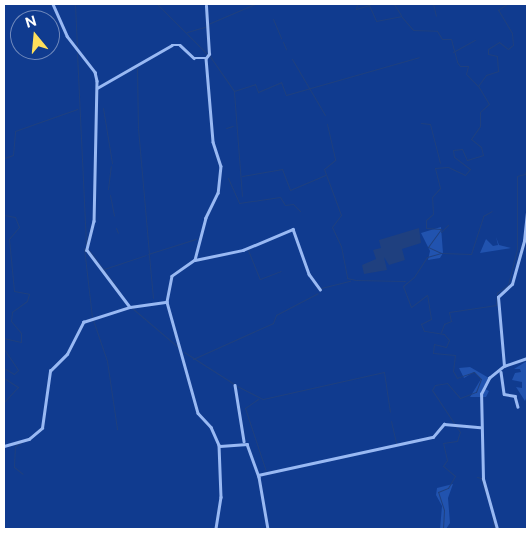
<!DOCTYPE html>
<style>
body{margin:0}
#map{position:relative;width:531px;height:533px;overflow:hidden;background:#103b8f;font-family:"Public Sans",sans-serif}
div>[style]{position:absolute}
.green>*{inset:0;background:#2153af}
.water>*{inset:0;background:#1f407f}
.stream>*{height:1px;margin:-0.5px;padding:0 0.5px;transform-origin:0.5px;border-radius:0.5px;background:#1f407f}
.street>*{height:2.5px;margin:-1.25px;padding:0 1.25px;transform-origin:1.25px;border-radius:1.25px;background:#99b9f3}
span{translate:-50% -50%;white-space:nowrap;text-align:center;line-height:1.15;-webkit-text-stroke:4px #103b8f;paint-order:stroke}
.frame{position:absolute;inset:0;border:5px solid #fff;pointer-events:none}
.north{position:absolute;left:10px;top:10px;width:50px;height:50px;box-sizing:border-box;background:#103b8f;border:1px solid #7089bc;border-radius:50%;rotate:343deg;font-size:14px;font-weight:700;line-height:20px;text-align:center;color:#fff}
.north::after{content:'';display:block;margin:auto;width:18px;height:22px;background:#ffdf5b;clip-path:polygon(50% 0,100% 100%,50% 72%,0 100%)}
</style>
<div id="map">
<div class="green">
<i style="clip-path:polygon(441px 227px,443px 253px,440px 258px,428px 260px,430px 251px,421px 233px)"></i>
<i style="clip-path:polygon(496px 237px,499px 245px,511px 248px,480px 253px,486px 239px,493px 246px,498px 245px)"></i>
<i style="clip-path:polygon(527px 361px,527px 396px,525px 401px,516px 387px,522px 388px,522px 382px,512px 380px,515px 373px,521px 372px,520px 369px,514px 369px)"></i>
<i style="clip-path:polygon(470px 367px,489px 378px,483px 388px,489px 391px,486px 397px,470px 397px,481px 379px,474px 372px,464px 378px,459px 368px)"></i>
<i style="clip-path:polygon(453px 484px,448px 498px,450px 523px,446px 529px,440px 529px,442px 506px,436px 495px,437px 488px)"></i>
</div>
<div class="water">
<i style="clip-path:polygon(419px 228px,421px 243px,402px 249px,405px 260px,389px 265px,384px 257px,387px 270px,364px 274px,362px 265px,376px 259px,373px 250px,381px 248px,379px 240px)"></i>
</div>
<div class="stream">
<i style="left:75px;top:4px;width:44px;rotate:87.4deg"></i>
<i style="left:157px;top:4px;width:71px;rotate:45deg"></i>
<i style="left:357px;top:4px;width:5px;rotate:101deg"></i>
<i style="left:356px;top:9px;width:14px;rotate:-17deg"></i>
<i style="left:369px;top:5px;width:17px;rotate:66deg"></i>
<i style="left:376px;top:21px;width:25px;rotate:-11deg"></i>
<i style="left:401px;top:16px;width:18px;rotate:49deg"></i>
<i style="left:413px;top:30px;width:24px;rotate:2deg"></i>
<i style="left:437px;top:31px;width:9px;rotate:58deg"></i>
<i style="left:442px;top:39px;width:9px"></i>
<i style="left:451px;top:39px;width:24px;rotate:75deg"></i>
<i style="left:457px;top:62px;width:5px;rotate:53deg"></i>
<i style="left:460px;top:66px;width:8px"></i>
<i style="left:468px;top:66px;width:8px;rotate:104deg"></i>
<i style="left:466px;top:74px;width:16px;rotate:45deg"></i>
<i style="left:394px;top:4px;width:13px;rotate:58deg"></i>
<i style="left:433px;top:4px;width:12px;rotate:76deg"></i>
<i style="left:273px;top:19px;width:21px;rotate:67deg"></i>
<i style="left:208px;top:24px;width:51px;rotate:-23.1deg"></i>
<i style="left:187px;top:32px;width:19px;rotate:-16deg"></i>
<i style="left:283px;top:42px;width:8px;rotate:67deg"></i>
<i style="left:453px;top:52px;width:25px;rotate:-29deg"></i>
<i style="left:77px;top:53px;width:193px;rotate:87.3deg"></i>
<i style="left:209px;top:55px;width:44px;rotate:55.2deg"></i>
<i style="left:234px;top:91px;width:22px;rotate:-18deg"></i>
<i style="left:255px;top:84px;width:9px;rotate:69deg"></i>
<i style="left:258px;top:92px;width:25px;rotate:-23deg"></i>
<i style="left:281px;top:82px;width:14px;rotate:69deg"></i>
<i style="left:286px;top:95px;width:138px;rotate:-15.9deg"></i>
<i style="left:292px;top:59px;width:65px;rotate:59.5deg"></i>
<i style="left:137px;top:67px;width:61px;rotate:89.1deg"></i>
<i style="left:138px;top:128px;width:126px;rotate:85deg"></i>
<i style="left:234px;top:92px;width:104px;rotate:85.6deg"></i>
<i style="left:103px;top:108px;width:56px;rotate:80.7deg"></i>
<i style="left:421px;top:123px;width:9px;rotate:6deg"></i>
<i style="left:430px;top:124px;width:40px;rotate:75.6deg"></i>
<i style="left:327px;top:124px;width:37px;rotate:77deg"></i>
<i style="left:335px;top:160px;width:14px;rotate:141deg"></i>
<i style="left:324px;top:169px;width:49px;rotate:69.7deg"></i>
<i style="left:341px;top:215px;width:15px;rotate:127deg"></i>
<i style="left:332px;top:227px;width:21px;rotate:65deg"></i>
<i style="left:341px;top:246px;width:33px;rotate:79deg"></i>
<i style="left:347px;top:278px;width:9px;rotate:13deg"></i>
<i style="left:226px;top:128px;width:7px;rotate:-16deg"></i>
<i style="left:4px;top:158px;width:9px;rotate:-18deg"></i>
<i style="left:13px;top:155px;width:24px;rotate:-85deg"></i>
<i style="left:15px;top:131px;width:66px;rotate:-19.5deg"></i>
<i style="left:242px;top:176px;width:41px;rotate:-9.9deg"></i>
<i style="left:282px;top:169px;width:22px;rotate:69deg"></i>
<i style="left:290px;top:190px;width:39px;rotate:-23deg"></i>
<i style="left:228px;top:178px;width:27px;rotate:66deg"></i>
<i style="left:239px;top:203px;width:41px;rotate:-8.3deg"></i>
<i style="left:280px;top:197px;width:9px;rotate:58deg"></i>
<i style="left:285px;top:205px;width:8px;rotate:-7deg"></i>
<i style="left:293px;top:204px;width:10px;rotate:45deg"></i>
<i style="left:108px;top:189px;width:23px;rotate:-83deg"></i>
<i style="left:110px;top:195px;width:21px;rotate:79deg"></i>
<i style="left:4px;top:215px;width:11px;rotate:10deg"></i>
<i style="left:15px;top:217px;width:11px;rotate:68deg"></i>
<i style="left:19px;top:227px;width:16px;rotate:130deg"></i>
<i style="left:9px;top:239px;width:52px;rotate:84.5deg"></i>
<i style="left:14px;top:291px;width:15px;rotate:11deg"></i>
<i style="left:29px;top:294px;width:7px;rotate:106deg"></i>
<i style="left:27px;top:301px;width:19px;rotate:144deg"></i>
<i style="left:12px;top:312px;width:9px;rotate:96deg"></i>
<i style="left:11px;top:321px;width:16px;rotate:50deg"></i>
<i style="left:21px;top:333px;width:9px;rotate:90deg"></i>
<i style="left:21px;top:342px;width:17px;rotate:-167deg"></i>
<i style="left:116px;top:228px;width:5px;rotate:68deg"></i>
<i style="left:441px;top:232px;width:10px;rotate:-45deg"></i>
<i style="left:84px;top:248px;width:69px;rotate:83.4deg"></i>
<i style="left:89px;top:250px;width:52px;rotate:53.6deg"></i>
<i style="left:248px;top:250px;width:31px;rotate:68deg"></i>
<i style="left:260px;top:279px;width:22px;rotate:-21deg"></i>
<i style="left:442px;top:253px;width:29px;rotate:2deg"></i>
<i style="left:471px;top:254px;width:40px;rotate:-72deg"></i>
<i style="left:483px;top:216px;width:10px;rotate:-29deg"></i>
<i style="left:148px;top:254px;width:50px;rotate:-17.4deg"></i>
<i style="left:149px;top:255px;width:43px;rotate:84.7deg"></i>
<i style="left:104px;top:269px;width:44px;rotate:-18.4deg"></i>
<i style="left:356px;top:280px;width:49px;rotate:1.2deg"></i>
<i style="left:321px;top:288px;width:30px;rotate:-14deg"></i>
<i style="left:132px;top:308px;width:62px;rotate:40.4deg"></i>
<i style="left:93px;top:320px;width:43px;rotate:71.1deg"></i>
<i style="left:107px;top:361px;width:69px;rotate:81.6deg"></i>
<i style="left:441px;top:332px;width:9px;rotate:-69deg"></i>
<i style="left:444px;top:324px;width:8px;rotate:-23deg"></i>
<i style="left:451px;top:321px;width:9px;rotate:-103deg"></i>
<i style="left:449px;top:312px;width:48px;rotate:-8.5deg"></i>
<i style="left:496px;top:305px;width:12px;rotate:-85deg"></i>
<i style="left:497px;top:293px;width:14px;rotate:-36deg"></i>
<i style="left:508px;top:285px;width:36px;rotate:-76deg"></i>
<i style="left:517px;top:250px;width:74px;rotate:-90deg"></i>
<i style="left:517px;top:176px;width:8px;rotate:-14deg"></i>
<i style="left:525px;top:174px;width:7px;rotate:-74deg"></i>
<i style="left:4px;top:349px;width:25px;rotate:56deg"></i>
<i style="left:18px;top:370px;width:6px;rotate:135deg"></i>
<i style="left:14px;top:374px;width:12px;rotate:-149deg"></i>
<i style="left:184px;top:352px;width:59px;rotate:32.6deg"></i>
<i style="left:193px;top:359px;width:88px;rotate:-24.2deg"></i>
<i style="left:273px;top:323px;width:9px;rotate:-69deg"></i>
<i style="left:276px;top:315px;width:47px;rotate:-27.6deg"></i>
<i style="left:4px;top:378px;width:17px;rotate:33deg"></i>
<i style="left:18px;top:387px;width:21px;rotate:133deg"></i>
<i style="left:237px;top:386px;width:29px;rotate:27deg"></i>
<i style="left:263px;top:399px;width:124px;rotate:-12.6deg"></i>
<i style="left:384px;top:372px;width:40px;rotate:81.5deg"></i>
<i style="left:258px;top:399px;width:16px;rotate:145deg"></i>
<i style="left:245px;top:408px;width:66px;rotate:71.6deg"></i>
<i style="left:391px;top:421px;width:23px;rotate:77deg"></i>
<i style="left:22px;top:442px;width:8px;rotate:150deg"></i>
<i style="left:15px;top:446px;width:21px;rotate:93deg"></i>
<i style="left:14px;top:467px;width:11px;rotate:38deg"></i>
<i style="left:477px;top:477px;width:4px;rotate:14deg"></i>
<i style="left:481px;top:478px;width:17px;rotate:73deg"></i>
<i style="left:491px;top:509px;width:20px;rotate:81deg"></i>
<i style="left:443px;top:529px;width:19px;rotate:-87deg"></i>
<i style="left:444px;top:510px;width:19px;rotate:-108deg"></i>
<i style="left:438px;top:492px;width:11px;rotate:-22deg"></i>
<i style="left:448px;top:488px;width:14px;rotate:-60deg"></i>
<i style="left:455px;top:476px;width:16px;rotate:-140deg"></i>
<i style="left:443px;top:466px;width:7px;rotate:-56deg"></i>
<i style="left:447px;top:460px;width:17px;rotate:-103deg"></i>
<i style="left:443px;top:443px;width:14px;rotate:-8deg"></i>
<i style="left:457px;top:441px;width:9px;rotate:-72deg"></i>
<i style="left:460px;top:432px;width:50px;rotate:-123.7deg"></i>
<i style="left:432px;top:390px;width:6px;rotate:-59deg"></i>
<i style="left:435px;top:385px;width:12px;rotate:-9deg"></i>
<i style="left:447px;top:383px;width:20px;rotate:49deg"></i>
<i style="left:460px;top:398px;width:17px;rotate:-21deg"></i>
<i style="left:476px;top:392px;width:14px;rotate:-69deg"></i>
<i style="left:481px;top:379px;width:10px;rotate:-135deg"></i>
<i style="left:474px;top:372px;width:18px;rotate:161deg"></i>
<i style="left:457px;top:378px;width:8px;rotate:-120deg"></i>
<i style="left:453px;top:371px;width:16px;rotate:-83deg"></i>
<i style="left:455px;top:355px;width:22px;rotate:-175deg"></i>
<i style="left:433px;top:353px;width:9px;rotate:-84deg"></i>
<i style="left:434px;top:344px;width:12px;rotate:14deg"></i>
<i style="left:446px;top:347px;width:8px;rotate:-67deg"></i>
<i style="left:449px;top:340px;width:8px;rotate:-130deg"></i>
<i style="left:444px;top:334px;width:20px;rotate:-171deg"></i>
<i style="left:424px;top:331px;width:8px;rotate:-113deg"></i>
<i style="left:421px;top:324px;width:11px;rotate:-27deg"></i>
<i style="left:431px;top:319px;width:24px;rotate:-99deg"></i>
<i style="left:427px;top:295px;width:20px;rotate:143deg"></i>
<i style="left:411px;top:307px;width:22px;rotate:-111deg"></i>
<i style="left:403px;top:286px;width:14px;rotate:-39deg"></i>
<i style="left:414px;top:277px;width:24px;rotate:-57deg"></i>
<i style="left:427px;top:257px;width:15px;rotate:-16deg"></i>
<i style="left:441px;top:253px;width:14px;rotate:-155deg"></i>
<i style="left:428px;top:247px;width:22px;rotate:-54deg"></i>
<i style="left:441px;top:229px;width:15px;rotate:-176deg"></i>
<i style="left:426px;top:228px;width:8px;rotate:-90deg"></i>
<i style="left:426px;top:220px;width:9px;rotate:-41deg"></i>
<i style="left:433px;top:214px;width:17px;rotate:-93deg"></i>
<i style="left:432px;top:197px;width:12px;rotate:-48deg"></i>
<i style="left:440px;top:188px;width:21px;rotate:-104deg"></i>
<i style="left:435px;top:168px;width:13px;rotate:-4deg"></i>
<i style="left:448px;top:167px;width:19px;rotate:25deg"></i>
<i style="left:465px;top:175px;width:8px;rotate:-50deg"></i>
<i style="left:470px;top:169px;width:20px;rotate:-143deg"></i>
<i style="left:454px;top:157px;width:7px;rotate:-98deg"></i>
<i style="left:453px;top:150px;width:9px;rotate:-6deg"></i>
<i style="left:462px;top:149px;width:12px;rotate:66deg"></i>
<i style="left:467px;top:160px;width:17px;rotate:-17deg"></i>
<i style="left:483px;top:155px;width:8px;rotate:-104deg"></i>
<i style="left:481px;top:147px;width:13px;rotate:-141deg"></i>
<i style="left:471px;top:139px;width:16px;rotate:-55deg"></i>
<i style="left:480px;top:126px;width:14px;rotate:-90deg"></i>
<i style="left:480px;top:112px;width:12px;rotate:-42deg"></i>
<i style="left:489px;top:104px;width:21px;rotate:-121deg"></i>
<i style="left:478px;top:86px;width:14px;rotate:-54deg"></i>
<i style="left:486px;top:75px;width:13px;rotate:-18deg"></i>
<i style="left:498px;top:71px;width:15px;rotate:-94deg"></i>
<i style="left:497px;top:56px;width:9px;rotate:-167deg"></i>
<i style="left:488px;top:54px;width:5px;rotate:-90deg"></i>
<i style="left:488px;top:49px;width:13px;rotate:-32deg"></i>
<i style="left:499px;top:42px;width:11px;rotate:38deg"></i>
<i style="left:508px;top:49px;width:6px;rotate:-39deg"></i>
<i style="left:513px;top:45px;width:12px;rotate:-95deg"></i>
<i style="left:512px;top:33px;width:27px;rotate:-121deg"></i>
<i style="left:498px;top:10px;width:11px;rotate:-34deg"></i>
</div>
<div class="street">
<i style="left:53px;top:4px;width:35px;rotate:66deg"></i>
<i style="left:67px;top:36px;width:46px;rotate:52.1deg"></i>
<i style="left:95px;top:72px;width:9px;rotate:77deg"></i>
<i style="left:97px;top:81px;width:140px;rotate:91.2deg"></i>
<i style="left:94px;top:221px;width:30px;rotate:104deg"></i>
<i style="left:87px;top:250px;width:71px;rotate:53deg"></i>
<i style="left:130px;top:307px;width:37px;rotate:-8deg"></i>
<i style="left:167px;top:302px;width:115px;rotate:74.4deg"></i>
<i style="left:198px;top:413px;width:19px;rotate:47deg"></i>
<i style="left:211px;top:427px;width:20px;rotate:66deg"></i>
<i style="left:219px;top:445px;width:52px;rotate:87.8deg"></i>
<i style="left:221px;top:497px;width:32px;rotate:99deg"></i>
<i style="left:206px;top:58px;width:5px;rotate:-53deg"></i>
<i style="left:209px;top:54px;width:48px;rotate:-93.6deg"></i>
<i style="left:97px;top:88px;width:86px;rotate:-29.8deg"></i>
<i style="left:172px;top:45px;width:8px"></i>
<i style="left:180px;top:45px;width:19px;rotate:43deg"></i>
<i style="left:194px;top:58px;width:12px"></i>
<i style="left:206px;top:58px;width:84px;rotate:85.2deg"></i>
<i style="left:213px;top:142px;width:25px;rotate:72deg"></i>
<i style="left:221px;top:166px;width:27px;rotate:96deg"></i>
<i style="left:218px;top:193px;width:28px;rotate:116deg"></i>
<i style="left:206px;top:218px;width:43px;rotate:104.7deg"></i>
<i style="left:195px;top:260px;width:28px;rotate:145deg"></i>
<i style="left:172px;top:276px;width:26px;rotate:101deg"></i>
<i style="left:195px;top:260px;width:49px;rotate:-11.8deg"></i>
<i style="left:243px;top:250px;width:54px;rotate:-22.8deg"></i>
<i style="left:293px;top:229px;width:48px;rotate:70.4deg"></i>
<i style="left:309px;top:274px;width:19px;rotate:54deg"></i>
<i style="left:504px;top:366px;width:69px;rotate:-95deg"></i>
<i style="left:498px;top:297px;width:19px;rotate:-43deg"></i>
<i style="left:512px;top:284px;width:45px;rotate:-74.4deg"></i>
<i style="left:524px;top:241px;width:31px;rotate:-84deg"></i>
<i style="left:501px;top:372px;width:22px;rotate:82deg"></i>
<i style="left:504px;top:394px;width:11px;rotate:10deg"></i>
<i style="left:515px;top:396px;width:11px;rotate:75deg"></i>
<i style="left:235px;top:385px;width:57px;rotate:80.9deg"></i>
<i style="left:4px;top:446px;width:26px;rotate:-16deg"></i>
<i style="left:29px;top:439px;width:17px;rotate:-40deg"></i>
<i style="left:42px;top:428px;width:58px;rotate:-82deg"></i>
<i style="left:50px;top:371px;width:24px;rotate:-45deg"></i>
<i style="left:67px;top:354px;width:36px;rotate:-63deg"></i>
<i style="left:83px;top:322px;width:49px;rotate:-17.7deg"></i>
<i style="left:220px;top:446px;width:27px;rotate:-4deg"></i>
<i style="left:247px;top:444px;width:35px;rotate:70deg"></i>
<i style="left:259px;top:477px;width:53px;rotate:80.2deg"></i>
<i style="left:258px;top:475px;width:179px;rotate:-12.3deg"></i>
<i style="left:433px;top:437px;width:17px;rotate:-50deg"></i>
<i style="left:444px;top:424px;width:36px;rotate:5deg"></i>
<i style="left:497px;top:529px;width:52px;rotate:-105.6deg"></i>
<i style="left:483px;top:479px;width:85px;rotate:-91.3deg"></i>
<i style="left:481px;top:394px;width:18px;rotate:-63deg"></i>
<i style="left:489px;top:378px;width:19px;rotate:-39deg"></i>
<i style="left:504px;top:366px;width:24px;rotate:-19deg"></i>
</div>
<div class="frame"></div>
<div class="north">N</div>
</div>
